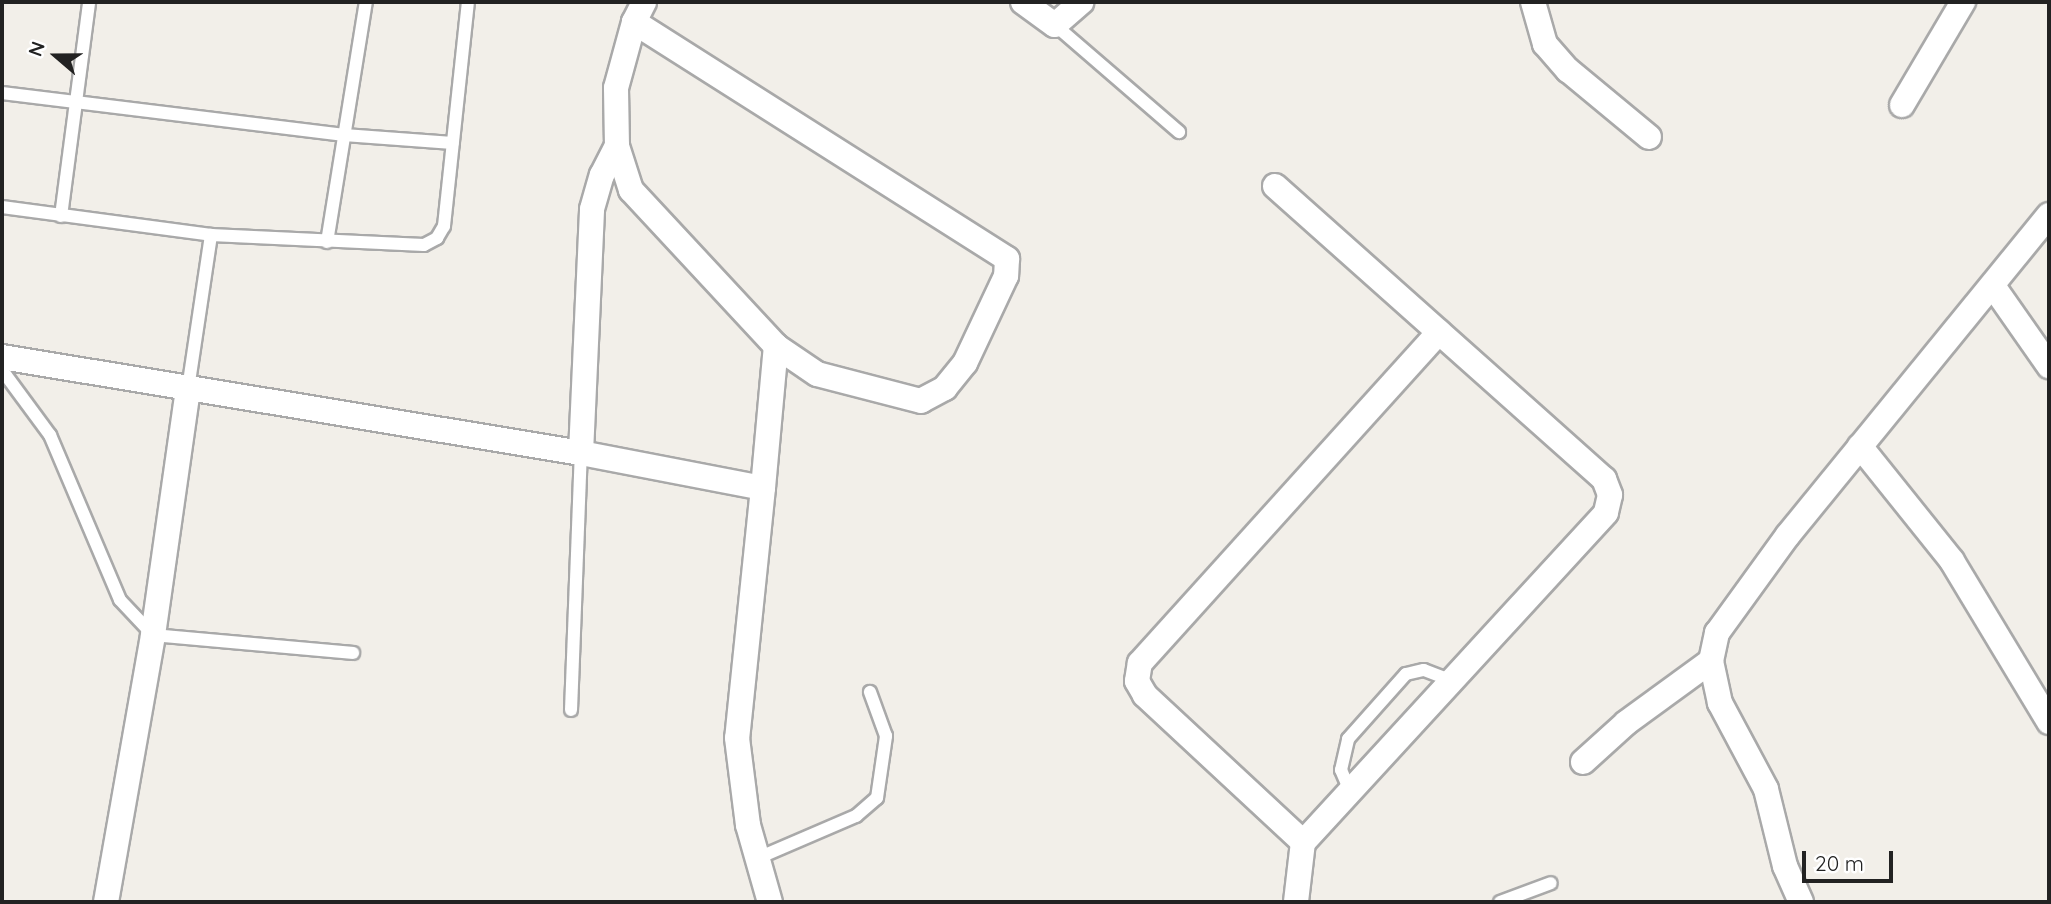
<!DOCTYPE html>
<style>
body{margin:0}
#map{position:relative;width:2051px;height:904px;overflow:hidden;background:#f2efe9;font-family:Quicksand,sans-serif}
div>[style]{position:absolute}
.roads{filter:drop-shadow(2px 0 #a9a9a9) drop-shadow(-2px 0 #a9a9a9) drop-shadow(0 2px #a9a9a9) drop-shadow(0 -2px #a9a9a9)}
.service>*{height:12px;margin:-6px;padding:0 6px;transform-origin:6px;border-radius:6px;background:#fff}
.minor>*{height:24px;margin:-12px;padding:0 12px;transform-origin:12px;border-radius:12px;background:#fff}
span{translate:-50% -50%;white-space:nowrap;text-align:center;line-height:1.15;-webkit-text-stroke:5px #fff;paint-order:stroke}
.frame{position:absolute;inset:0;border:4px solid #222;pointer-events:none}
.north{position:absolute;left:21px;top:21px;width:70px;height:70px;-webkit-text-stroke:5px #fff;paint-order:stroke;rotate:290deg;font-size:19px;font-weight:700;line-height:28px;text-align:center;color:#222}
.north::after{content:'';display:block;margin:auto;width:24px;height:32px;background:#222;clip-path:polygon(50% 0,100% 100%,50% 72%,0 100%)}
.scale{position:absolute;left:1802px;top:851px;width:91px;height:32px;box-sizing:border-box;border:4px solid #222;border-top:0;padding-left:9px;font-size:21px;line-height:24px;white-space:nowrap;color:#222;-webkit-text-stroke:5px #fff;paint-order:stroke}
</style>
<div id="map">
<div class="roads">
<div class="service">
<i style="left:1055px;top:25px;width:164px;rotate:40.8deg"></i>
<i style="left:2px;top:93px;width:345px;rotate:7deg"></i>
<i style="left:344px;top:135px;width:109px;rotate:4.2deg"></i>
<i style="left:2px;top:207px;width:211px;rotate:7.6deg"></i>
<i style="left:211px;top:235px;width:213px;rotate:2.7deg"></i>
<i style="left:424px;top:245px;width:15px;rotate:-28deg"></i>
<i style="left:437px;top:238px;width:14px;rotate:-60deg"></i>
<i style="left:444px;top:226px;width:225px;rotate:-83.9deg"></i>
<i style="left:61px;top:216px;width:216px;rotate:-82.5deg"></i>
<i style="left:327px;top:242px;width:243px;rotate:-80.8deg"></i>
<i style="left:2px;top:370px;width:81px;rotate:53.6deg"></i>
<i style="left:50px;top:435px;width:179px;rotate:67deg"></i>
<i style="left:120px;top:600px;width:48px;rotate:46.7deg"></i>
<i style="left:153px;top:635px;width:201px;rotate:5.1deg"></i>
<i style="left:188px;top:389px;width:156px;rotate:-81.5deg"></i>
<i style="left:571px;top:710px;width:257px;rotate:-87.8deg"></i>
<i style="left:1350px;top:791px;width:23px;rotate:-113deg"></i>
<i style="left:1341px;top:770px;width:32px;rotate:-77deg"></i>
<i style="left:1348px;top:739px;width:87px;rotate:-48.3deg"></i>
<i style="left:1406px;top:674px;width:18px;rotate:-13deg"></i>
<i style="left:1424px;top:670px;width:30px;rotate:21deg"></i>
<i style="left:758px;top:858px;width:107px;rotate:-23.2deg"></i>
<i style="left:856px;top:816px;width:28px;rotate:-41deg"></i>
<i style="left:877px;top:798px;width:63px;rotate:-81.7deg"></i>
<i style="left:886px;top:736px;width:47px;rotate:-110deg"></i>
<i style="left:1500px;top:902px;width:54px;rotate:-20.4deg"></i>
</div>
<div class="minor">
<i style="left:1023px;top:2px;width:39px;rotate:36deg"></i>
<i style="left:1055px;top:25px;width:35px;rotate:-41deg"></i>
<i style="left:1533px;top:2px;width:44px;rotate:74.1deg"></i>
<i style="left:1545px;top:44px;width:35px;rotate:49deg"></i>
<i style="left:1568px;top:70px;width:105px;rotate:39.6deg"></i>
<i style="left:634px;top:22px;width:442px;rotate:32.4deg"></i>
<i style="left:1007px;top:259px;width:17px;rotate:93deg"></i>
<i style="left:1006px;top:276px;width:96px;rotate:115.2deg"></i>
<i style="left:965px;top:363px;width:32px;rotate:129deg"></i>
<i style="left:945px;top:388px;width:27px;rotate:152deg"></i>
<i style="left:921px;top:401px;width:107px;rotate:-165.4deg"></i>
<i style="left:817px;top:374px;width:50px;rotate:-145.7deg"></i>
<i style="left:776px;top:346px;width:213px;rotate:-132.9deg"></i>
<i style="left:631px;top:190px;width:46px;rotate:-107.7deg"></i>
<i style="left:617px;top:146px;width:58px;rotate:-91deg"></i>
<i style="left:616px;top:88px;width:68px;rotate:-74.7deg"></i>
<i style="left:634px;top:22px;width:22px;rotate:-63deg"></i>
<i style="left:1902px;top:105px;width:120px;rotate:-59.4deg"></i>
<i style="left:1275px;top:186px;width:441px;rotate:41.7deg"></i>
<i style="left:1604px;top:479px;width:17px;rotate:69deg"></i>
<i style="left:1610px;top:495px;width:18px;rotate:103deg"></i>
<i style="left:1606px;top:513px;width:447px;rotate:132.6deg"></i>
<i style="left:1303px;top:842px;width:60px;rotate:96.7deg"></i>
<i style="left:1993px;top:286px;width:98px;rotate:55deg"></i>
<i style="left:2px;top:357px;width:587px;rotate:9.41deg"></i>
<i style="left:581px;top:453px;width:185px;rotate:10.9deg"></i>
<i style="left:763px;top:488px;width:251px;rotate:95.9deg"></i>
<i style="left:737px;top:738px;width:88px;rotate:82.8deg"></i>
<i style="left:748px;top:825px;width:80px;rotate:74.1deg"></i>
<i style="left:1860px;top:446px;width:147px;rotate:51.3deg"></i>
<i style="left:1952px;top:561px;width:188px;rotate:58.9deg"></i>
<i style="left:581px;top:453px;width:244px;rotate:-87.4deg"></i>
<i style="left:592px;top:209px;width:35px;rotate:-74deg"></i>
<i style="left:602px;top:175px;width:33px;rotate:-63deg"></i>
<i style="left:763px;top:488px;width:143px;rotate:-84.8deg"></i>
<i style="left:1583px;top:762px;width:58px;rotate:-42.2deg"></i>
<i style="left:1626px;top:723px;width:105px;rotate:-36.1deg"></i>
<i style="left:1303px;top:842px;width:216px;rotate:-137.1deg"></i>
<i style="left:1145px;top:695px;width:16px;rotate:-120deg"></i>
<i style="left:1137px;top:681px;width:18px;rotate:-81deg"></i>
<i style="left:1140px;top:663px;width:446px;rotate:-47.9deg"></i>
<i style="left:106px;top:902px;width:271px;rotate:-80deg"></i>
<i style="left:153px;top:635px;width:248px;rotate:-81.9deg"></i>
<i style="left:1801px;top:902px;width:39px;rotate:-114deg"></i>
<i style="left:1785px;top:866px;width:79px;rotate:-103.9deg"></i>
<i style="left:1766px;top:789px;width:98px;rotate:-118.1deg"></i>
<i style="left:1720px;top:703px;width:43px;rotate:-102.1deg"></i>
<i style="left:1711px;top:661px;width:29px;rotate:-78deg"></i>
<i style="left:1717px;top:633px;width:121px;rotate:-54.1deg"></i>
<i style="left:1788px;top:535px;width:413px;rotate:-50.8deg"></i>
</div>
</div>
<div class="frame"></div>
<div class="north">N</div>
<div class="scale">20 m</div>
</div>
